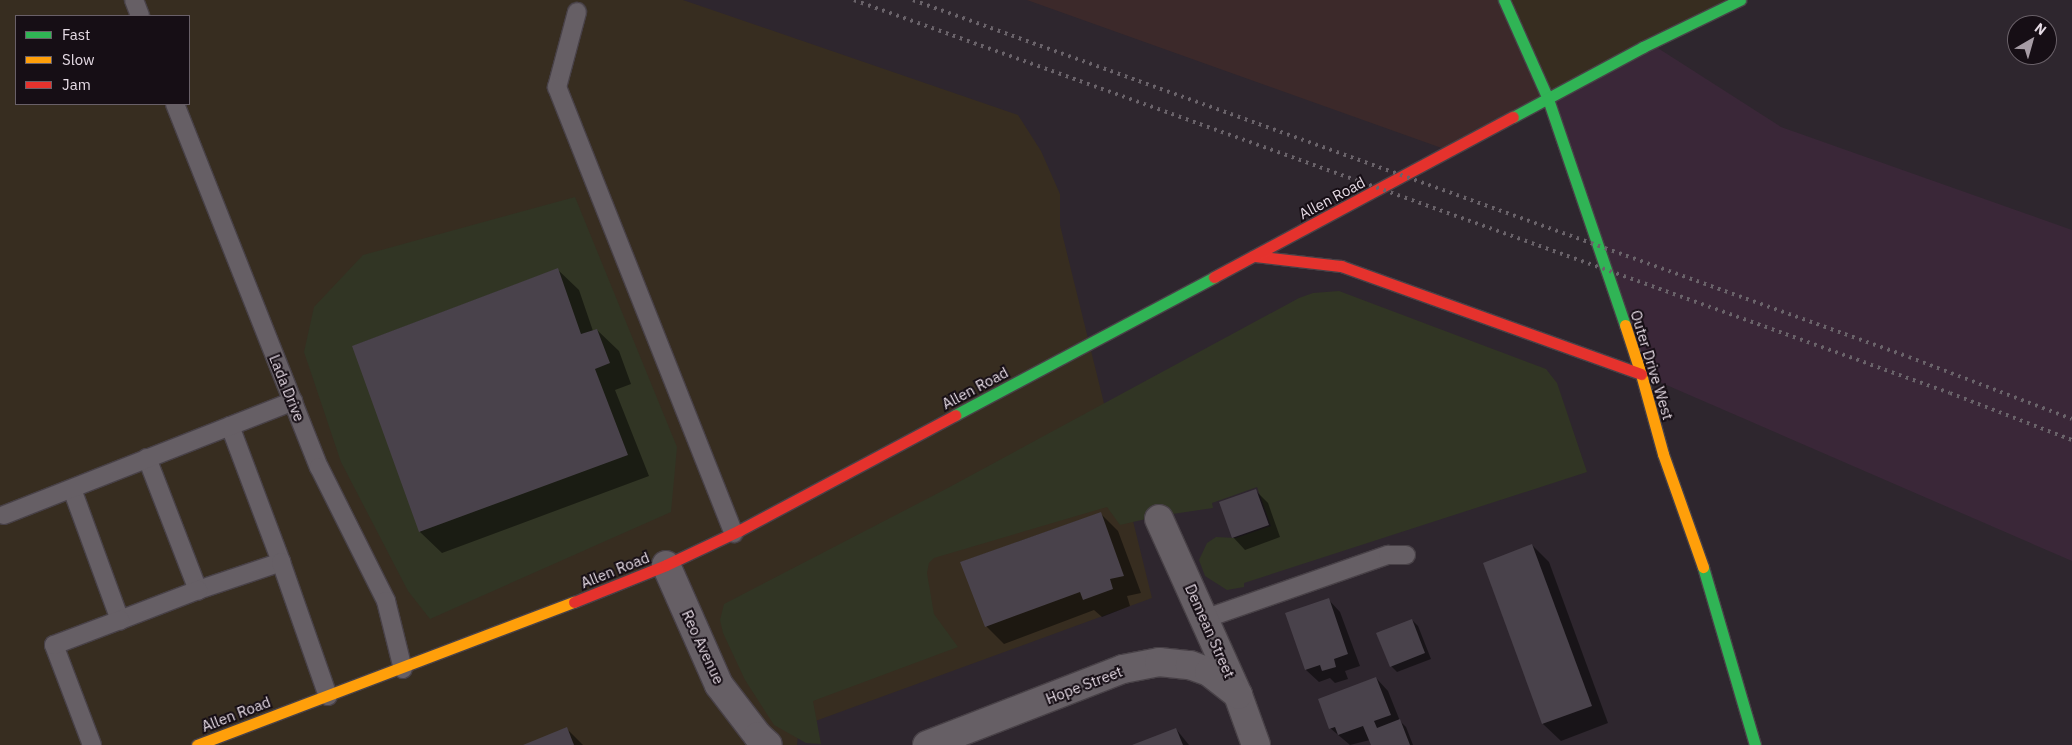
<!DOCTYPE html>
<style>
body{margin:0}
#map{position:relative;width:2072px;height:745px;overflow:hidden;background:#2e262e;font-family:"IBM Plex Sans",sans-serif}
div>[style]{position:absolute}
.commercial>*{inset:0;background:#372d20}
.industrial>*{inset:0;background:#3c292a}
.built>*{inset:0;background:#3a2738}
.green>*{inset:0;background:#313524}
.shadow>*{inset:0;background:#0007}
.building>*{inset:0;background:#49424b}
.roads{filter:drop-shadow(1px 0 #484147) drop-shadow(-1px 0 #484147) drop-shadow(0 1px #484147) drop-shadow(0 -1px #484147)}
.lane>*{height:18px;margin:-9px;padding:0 9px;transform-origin:9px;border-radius:9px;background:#665f65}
.street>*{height:28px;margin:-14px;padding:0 14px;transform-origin:14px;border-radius:14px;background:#665f65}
.fast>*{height:11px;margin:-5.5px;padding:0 5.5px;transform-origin:5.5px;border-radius:5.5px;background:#30b455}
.slow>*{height:11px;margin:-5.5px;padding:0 5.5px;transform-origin:5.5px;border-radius:5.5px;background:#ff9f0a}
.jam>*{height:11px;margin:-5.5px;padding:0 5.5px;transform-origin:5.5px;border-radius:5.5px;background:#e5322d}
.rail>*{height:4px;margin-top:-2px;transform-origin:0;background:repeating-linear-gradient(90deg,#6a636a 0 2.5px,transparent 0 7.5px)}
span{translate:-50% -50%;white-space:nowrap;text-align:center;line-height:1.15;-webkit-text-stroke:4px #160e15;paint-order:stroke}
.street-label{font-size:15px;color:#e6dbe5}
.legend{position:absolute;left:15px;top:15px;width:175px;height:90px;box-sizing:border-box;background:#160e15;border:1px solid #696068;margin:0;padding:6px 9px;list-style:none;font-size:15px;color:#e6dbe5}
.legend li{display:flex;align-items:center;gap:10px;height:25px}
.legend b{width:25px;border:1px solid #696068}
.north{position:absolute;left:2007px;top:15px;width:50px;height:50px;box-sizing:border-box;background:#160e15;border:1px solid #696068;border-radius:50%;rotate:38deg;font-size:14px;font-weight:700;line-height:20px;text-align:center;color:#e6dbe5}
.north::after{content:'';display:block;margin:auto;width:18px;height:22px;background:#a69ca5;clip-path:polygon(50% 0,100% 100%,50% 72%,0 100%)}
</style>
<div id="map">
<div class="commercial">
<i style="clip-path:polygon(evenodd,0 0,683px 0,1018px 115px,1041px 151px,1060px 194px,1060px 225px,1152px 598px,799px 727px,797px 745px,0 745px,0 0,16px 16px,189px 16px,189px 104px,16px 104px,16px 16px)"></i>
<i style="clip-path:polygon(1504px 0,1740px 0,1548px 99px)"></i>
</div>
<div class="industrial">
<i style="clip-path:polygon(1027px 0,1504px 0,1548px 99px,1450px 151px)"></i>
</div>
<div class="built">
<i style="clip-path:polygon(1650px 43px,1781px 127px,2072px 230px,2072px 561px,1641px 374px,1548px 99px)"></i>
</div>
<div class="green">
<i style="clip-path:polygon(575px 197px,677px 447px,671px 512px,430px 619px,408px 591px,341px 462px,304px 352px,314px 307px,363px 255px)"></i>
<i style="clip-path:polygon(1339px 291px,1546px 369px,1557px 383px,1587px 472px,1244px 583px,1244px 587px,1227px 590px,1205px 576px,1199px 560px,1207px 543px,1216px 537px,1236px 538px,1271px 526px,1257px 487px,1212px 503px,1213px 508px,1159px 516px,1120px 525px,1107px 507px,934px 558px,929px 563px,927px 573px,934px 614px,958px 647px,813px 701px,821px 744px,806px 743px,774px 725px,745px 680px,723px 633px,720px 620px,724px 604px,944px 490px,1299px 298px,1313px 293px)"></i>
</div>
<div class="shadow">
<i style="clip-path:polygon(557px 269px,579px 290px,593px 331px,597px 330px,619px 351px,631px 384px,615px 390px,649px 476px,442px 553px,420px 532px,353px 346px)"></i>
<i style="clip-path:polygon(1255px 490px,1268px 503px,1280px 537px,1245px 550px,1233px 537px)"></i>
<i style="clip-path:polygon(1100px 513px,1118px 531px,1141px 593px,1127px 596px,1130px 606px,1102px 617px,1094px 610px,1004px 644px,987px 627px,961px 562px)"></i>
<i style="clip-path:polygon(1532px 545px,1549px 562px,1608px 723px,1561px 741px,1543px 724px,1484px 564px)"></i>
<i style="clip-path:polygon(1328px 599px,1340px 612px,1360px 666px,1345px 671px,1348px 679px,1335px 683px,1330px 678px,1319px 682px,1306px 670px,1287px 614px)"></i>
<i style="clip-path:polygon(1412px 620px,1418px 626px,1431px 659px,1397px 672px,1391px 666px)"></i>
<i style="clip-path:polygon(1376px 678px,1388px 691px,1400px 721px,1406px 727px,1413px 745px,1372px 745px,1370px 740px,1350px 745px,1330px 728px)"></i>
<i style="clip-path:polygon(567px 729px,583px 745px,526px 745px)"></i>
<i style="clip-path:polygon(1176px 729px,1189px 745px,1135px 745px)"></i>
</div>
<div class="building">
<i style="clip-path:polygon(558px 268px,581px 334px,597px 329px,610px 363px,595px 369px,628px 455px,419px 532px,352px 346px)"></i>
<i style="clip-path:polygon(1256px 489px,1269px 525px,1232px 538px,1219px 502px)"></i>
<i style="clip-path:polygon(1101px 512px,1124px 576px,1110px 579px,1113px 589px,1083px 600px,1080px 592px,985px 627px,960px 562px)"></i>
<i style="clip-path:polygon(1532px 544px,1592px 706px,1542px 724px,1483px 563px)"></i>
<i style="clip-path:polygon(1329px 598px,1348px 654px,1334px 659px,1336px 667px,1322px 671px,1320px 665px,1305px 670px,1285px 613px)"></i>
<i style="clip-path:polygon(1412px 619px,1425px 653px,1390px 667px,1376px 633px)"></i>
<i style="clip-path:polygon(1376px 677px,1391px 715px,1374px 721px,1377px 728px,1400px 719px,1410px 745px,1371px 745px,1363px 726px,1338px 735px,1335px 727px,1329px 729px,1318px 699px)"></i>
<i style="clip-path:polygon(567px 727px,574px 745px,523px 745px)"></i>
<i style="clip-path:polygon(1176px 728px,1183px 745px,1132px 745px)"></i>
</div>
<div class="roads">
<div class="lane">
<i style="left:134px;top:0;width:17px;rotate:69deg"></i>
<i style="left:577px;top:12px;width:78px;rotate:104.9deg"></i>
<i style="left:557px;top:87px;width:480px;rotate:68.4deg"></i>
<i style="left:175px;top:104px;width:391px;rotate:68.4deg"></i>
<i style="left:319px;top:467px;width:150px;rotate:63.4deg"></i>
<i style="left:386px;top:601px;width:70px;rotate:76deg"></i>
<i style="left:230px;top:426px;width:145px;rotate:69.4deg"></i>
<i style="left:147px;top:458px;width:142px;rotate:68.9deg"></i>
<i style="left:198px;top:590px;width:88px;rotate:-18.6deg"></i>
<i style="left:281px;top:562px;width:142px;rotate:70.7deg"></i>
<i style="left:72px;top:489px;width:140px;rotate:69.9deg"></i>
<i style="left:120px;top:620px;width:84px;rotate:-21deg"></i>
<i style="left:4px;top:515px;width:311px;rotate:-21.5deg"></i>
<i style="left:1204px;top:619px;width:195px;rotate:-19.2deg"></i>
<i style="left:1388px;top:555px;width:18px"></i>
<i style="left:92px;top:745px;width:107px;rotate:-110.8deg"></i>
<i style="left:54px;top:645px;width:71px;rotate:-20.7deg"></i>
</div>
<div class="street">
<i style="left:1159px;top:519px;width:193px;rotate:65.8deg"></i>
<i style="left:1238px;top:695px;width:53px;rotate:70.2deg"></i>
<i style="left:666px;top:565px;width:131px;rotate:66.2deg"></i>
<i style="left:719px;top:685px;width:64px;rotate:52.6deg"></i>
<i style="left:758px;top:736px;width:13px;rotate:42deg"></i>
<i style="left:927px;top:745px;width:210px;rotate:-21.2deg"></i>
<i style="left:1123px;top:669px;width:37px;rotate:-11deg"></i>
<i style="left:1159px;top:662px;width:31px;rotate:6deg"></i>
<i style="left:1190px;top:665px;width:20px;rotate:20deg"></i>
<i style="left:1209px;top:672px;width:37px;rotate:38deg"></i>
</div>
<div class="fast">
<i style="left:1504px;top:0;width:108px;rotate:66deg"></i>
<i style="left:1548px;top:99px;width:239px;rotate:71.2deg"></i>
<i style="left:1513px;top:117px;width:148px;rotate:-28.3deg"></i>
<i style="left:1643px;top:47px;width:108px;rotate:-25.9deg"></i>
<i style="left:955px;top:415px;width:293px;rotate:-28deg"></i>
<i style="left:1703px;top:567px;width:185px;rotate:73.7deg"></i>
</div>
<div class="slow">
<i style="left:1625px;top:325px;width:52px;rotate:71.9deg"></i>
<i style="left:1641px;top:374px;width:83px;rotate:74.6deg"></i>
<i style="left:1663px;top:454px;width:120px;rotate:70.5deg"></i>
<i style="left:197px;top:745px;width:403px;rotate:-20.8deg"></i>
</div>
<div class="jam">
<i style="left:1254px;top:256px;width:88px;rotate:6.6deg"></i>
<i style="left:1341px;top:266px;width:319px;rotate:19.8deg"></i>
<i style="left:1214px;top:277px;width:339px;rotate:-28.2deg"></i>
<i style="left:574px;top:602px;width:99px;rotate:-21.9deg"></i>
<i style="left:666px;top:565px;width:82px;rotate:-25.3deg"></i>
<i style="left:740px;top:530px;width:244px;rotate:-28.1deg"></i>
</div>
</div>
<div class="rail">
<i style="left:854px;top:0;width:1164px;rotate:19.73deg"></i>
<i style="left:1950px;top:393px;width:131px;rotate:21.1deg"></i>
<i style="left:913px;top:0;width:1058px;rotate:19.72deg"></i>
<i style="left:1909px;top:357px;width:174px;rotate:20.8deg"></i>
</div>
<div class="street-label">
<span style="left:1332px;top:198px;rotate:-28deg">Allen Road</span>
<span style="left:1652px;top:365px;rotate:73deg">Outer Drive West</span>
<span style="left:287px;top:388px;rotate:68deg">Lada Drive</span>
<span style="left:975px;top:388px;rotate:-28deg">Allen Road</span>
<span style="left:615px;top:570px;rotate:-22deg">Allen Road</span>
<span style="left:1210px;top:631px;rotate:66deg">Demean Street</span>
<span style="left:703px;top:647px;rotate:65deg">Reo Avenue</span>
<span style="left:1084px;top:685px;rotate:-21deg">Hope Street</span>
<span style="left:236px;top:714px;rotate:-21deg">Allen Road</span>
</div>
<ul class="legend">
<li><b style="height:6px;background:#30b455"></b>Fast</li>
<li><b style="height:6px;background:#ff9f0a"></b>Slow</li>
<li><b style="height:6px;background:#e5322d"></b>Jam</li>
</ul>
<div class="north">N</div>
</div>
